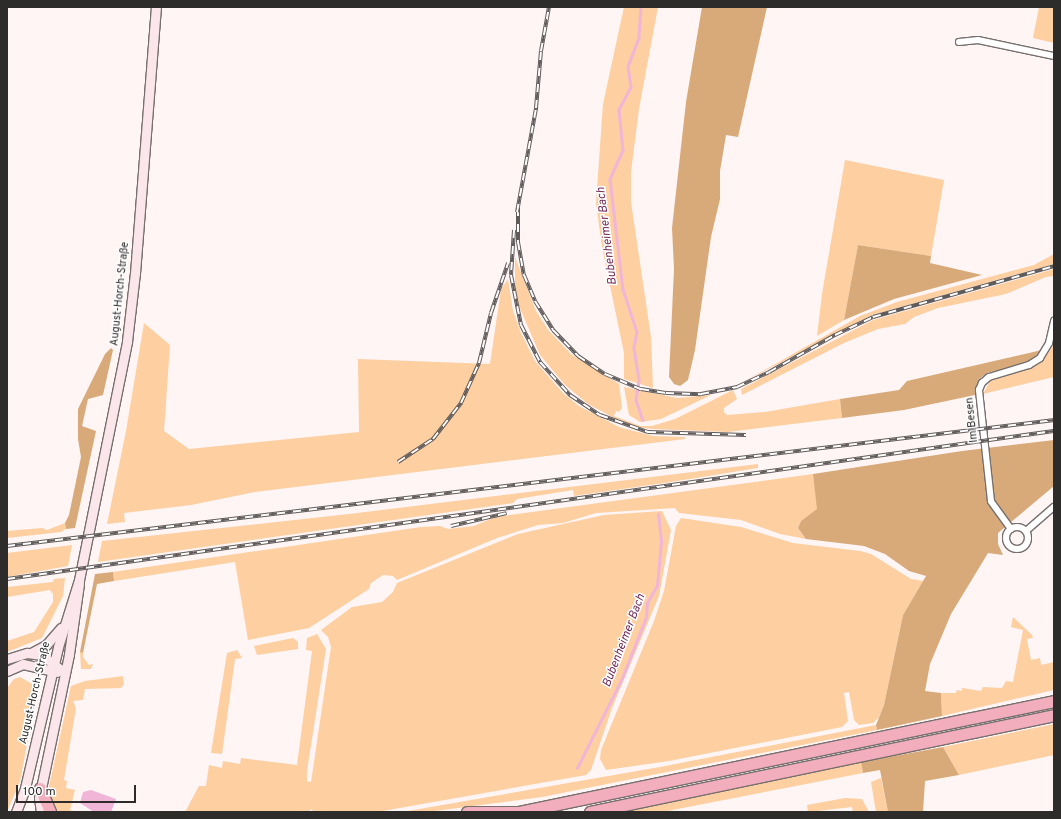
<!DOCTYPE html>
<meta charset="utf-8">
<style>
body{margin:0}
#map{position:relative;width:1061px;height:819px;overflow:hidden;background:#fef5f4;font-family:Overpass,sans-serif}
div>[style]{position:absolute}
.green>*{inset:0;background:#fdcfa1}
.forest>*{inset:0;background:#d8aa7a}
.water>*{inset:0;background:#f1b5d7}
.stream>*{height:2.5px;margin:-1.25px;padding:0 1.25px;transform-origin:1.25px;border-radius:1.25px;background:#f1b5d7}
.roads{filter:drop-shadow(1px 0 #766f6e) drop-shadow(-1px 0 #766f6e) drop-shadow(0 1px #766f6e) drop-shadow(0 -1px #766f6e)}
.street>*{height:6px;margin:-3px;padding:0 3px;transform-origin:3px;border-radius:3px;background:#fff}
.street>.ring{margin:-3px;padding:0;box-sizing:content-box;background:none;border:6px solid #fff;border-radius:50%}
.secondary>*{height:9px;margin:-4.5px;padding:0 4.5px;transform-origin:4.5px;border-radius:4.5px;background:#fbe7eb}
.highway>*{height:11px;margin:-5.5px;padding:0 5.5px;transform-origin:5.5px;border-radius:5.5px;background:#f3aebd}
.rail>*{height:4px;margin-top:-2px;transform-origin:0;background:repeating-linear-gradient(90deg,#fff 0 8px,#615c5c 0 16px);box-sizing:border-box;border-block:1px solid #615c5c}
span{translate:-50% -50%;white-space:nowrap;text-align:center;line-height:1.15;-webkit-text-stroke:3px #fff;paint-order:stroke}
.street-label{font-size:11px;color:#2e2b2b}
.water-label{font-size:12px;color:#722c59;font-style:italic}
.frame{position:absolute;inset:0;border:8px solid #2e2b2b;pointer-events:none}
.scale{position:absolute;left:16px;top:785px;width:120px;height:18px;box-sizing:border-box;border:2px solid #2e2b2b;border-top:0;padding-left:5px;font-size:12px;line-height:14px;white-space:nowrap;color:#2e2b2b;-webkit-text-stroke:3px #fff;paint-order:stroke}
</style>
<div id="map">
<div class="green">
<i style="clip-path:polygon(624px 7px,658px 7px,639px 109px,631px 172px,631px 202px,651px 337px,653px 388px,624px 379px,624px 353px,602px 247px,596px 203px,603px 104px)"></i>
<i style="clip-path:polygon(1039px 7px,1054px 7px,1054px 43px,1033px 38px)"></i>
<i style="clip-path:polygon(845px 160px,944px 180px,931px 256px,858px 245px,844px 320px,817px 336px,822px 294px)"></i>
<i style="clip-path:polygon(1054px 254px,1054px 264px,872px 315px,745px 381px,860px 316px,897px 302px,1034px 265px)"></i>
<i style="clip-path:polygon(515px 257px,536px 311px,549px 331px,571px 354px,619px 384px,622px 408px,619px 412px,616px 411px,614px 416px,640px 426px,652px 426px,675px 419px,733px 390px,737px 399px,724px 408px,724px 412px,727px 415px,765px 412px,840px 399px,842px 418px,728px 432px,651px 429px,638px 427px,616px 419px,588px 404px,565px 385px,540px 355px,519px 306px,515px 287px)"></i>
<i style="clip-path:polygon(1054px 269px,1054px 276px,1046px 277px,1006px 294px,938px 308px,914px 317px,905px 324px,878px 329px,844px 343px,742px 395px,741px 389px,873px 320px)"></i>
<i style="clip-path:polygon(508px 279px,513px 311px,521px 333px,535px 361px,563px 393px,579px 406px,619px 427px,653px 436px,685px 437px,685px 439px,255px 492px,191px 505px,124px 513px,125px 522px,107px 524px,126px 431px,144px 323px,170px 345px,164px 431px,189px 449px,359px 432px,358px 359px,490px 364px,501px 289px)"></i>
<i style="clip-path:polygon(1054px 345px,1054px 377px,983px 394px,990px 381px,1039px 364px)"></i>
<i style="clip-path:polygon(624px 387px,677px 398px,711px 395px,661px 419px,640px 422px,629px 415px)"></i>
<i style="clip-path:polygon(758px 464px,758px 468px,671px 482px,574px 496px,573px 490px,517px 499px,513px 503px,98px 562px,102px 541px,349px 514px)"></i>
<i style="clip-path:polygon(813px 474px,818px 509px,801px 521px,798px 528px,806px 539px,780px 534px,741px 520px,679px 513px,675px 508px,596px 513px,563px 523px,538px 525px,497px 538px,397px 580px,393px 576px,383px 575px,371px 583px,369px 589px,309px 628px,248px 640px,235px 562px,114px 581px,113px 572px,421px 527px,440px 526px,448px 529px,474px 526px,495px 517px)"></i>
<i style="clip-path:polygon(662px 511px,671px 530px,659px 596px,612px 708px,591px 770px,586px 775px,377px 812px,314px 812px,311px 809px,309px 812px,185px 812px,199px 786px,206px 786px,209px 765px,222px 768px,223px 761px,240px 764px,241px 758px,297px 765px,312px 651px,306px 650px,307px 638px,317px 634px,326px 649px,307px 771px,307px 781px,311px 782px,331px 647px,328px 637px,321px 630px,352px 607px,382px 602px,393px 592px,397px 583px,518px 534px,604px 515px)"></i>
<i style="clip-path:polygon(681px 518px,741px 527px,793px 543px,860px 551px,871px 554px,911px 579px,923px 581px,903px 615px,884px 705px,879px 717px,873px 723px,859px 725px,854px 720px,849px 692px,844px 693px,848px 721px,842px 727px,669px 761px,606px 770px,600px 759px,601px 750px,654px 621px,664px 591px,676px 526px)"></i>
<i style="clip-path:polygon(65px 523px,66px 529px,61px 532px,7px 538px,7px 531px,42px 528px,47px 530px)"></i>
<i style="clip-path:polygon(72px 545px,68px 566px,7px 577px,7px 553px)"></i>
<i style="clip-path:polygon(65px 578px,63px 596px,42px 638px,7px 652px,7px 641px,34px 632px,53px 602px,53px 594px,50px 590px,7px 597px,7px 587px,53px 582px,54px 579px)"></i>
<i style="clip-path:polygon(1013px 617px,1032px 635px,1033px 638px,1027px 639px,1031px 660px,1040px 658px,1041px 665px,1054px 662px,1054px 690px,942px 716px,941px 693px,956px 693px,957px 690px,962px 691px,962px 688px,981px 691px,983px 687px,1002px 688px,1006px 681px,1013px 682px,1023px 630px,1011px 627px)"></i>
<i style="clip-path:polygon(293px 638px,298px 642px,298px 649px,257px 655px,254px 646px)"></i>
<i style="clip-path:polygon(237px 650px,242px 658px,235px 659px,222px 754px,211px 753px,227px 653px)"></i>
<i style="clip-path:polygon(80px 652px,83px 653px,83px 657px,89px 665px,93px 664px,91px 669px,81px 669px)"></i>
<i style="clip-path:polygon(123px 676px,124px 684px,121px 688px,85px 689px,83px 700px,73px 701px,76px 708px,64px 780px,67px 781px,66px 788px,75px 790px,70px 810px,76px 812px,54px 812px,48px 791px,71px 686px,85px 681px)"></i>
<i style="clip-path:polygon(20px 677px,32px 684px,35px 703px,20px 781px,7px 812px,7px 688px,14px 679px)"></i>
<i style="clip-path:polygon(1054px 724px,1054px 755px,959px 775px,943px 747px)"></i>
<i style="clip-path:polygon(876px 725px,877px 730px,542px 797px,427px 812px,402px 812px,660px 767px)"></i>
<i style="clip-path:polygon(861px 762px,863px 773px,662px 812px,622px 812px)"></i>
<i style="clip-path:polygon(881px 778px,888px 812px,876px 812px,871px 782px)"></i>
<i style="clip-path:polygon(845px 798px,862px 799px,869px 812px,853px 812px,852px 807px,808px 812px,807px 805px)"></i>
</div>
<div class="forest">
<i style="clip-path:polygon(702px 7px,767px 7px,738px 137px,726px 135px,720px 171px,720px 199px,711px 237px,695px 350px,688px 380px,680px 386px,674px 384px,669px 377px,674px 269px,672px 228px,686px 102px)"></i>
<i style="clip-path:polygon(858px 245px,931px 256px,930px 263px,982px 275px,894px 299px,844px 320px)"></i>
<i style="clip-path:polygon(111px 348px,113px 350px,103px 395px,88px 399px,82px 426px,96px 431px,75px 528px,66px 529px,65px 523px,69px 515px,81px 457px,78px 439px,78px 409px,105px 354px)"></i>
<i style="clip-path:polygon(1042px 350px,1029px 362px,987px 373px,979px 379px,975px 395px,904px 410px,842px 418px,840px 399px,899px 390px,907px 381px)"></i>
<i style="clip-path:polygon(1054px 440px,1054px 486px,998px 533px,998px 544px,1003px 555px,988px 553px,951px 614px,930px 664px,925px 691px,941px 693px,942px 716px,877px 730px,876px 725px,884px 705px,903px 615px,926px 576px,909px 571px,885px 554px,864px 546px,806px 539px,798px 528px,801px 521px,817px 509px,813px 474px,962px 451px)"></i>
<i style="clip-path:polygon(113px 572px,114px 581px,97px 584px,83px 653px,80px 652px,95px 574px)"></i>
<i style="clip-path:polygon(943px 747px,959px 775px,925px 781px,923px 812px,888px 812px,880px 770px,863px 773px,861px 762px)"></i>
</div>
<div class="water">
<i style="clip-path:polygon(91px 790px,116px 799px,111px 812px,94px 812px,80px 803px,83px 792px)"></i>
</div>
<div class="stream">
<i style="left:641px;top:7px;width:31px;rotate:94deg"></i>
<i style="left:639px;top:38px;width:30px;rotate:111deg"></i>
<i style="left:628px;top:66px;width:21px;rotate:82deg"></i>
<i style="left:631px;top:87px;width:26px;rotate:118deg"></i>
<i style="left:619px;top:110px;width:40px;rotate:84.3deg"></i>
<i style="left:623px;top:150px;width:32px;rotate:114deg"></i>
<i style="left:610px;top:179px;width:111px;rotate:83.3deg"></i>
<i style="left:623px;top:289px;width:45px;rotate:72deg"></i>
<i style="left:637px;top:332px;width:16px;rotate:101deg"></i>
<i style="left:634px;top:348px;width:33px;rotate:81deg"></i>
<i style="left:639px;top:381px;width:19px;rotate:99deg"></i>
<i style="left:636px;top:400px;width:21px;rotate:71deg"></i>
<i style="left:577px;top:768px;width:103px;rotate:-63.4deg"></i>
<i style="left:623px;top:676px;width:63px;rotate:-68.7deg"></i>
<i style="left:646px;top:617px;width:14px;rotate:-86deg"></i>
<i style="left:647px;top:603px;width:20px;rotate:-60deg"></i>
<i style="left:657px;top:586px;width:45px;rotate:-84.9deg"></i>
<i style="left:661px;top:541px;width:27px;rotate:-96deg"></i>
</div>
<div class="roads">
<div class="street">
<i style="left:959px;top:42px;width:19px;rotate:-6deg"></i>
<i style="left:978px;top:40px;width:78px;rotate:11.9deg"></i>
<i class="ring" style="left:1006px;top:527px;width:16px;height:16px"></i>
<i style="left:1011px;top:529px;width:34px;rotate:-126deg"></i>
<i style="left:991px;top:501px;width:112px;rotate:-96.2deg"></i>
<i style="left:979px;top:390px;width:8px;rotate:-67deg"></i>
<i style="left:982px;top:383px;width:9px;rotate:-41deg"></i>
<i style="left:989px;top:377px;width:42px;rotate:-16.7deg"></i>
<i style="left:1029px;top:365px;width:13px;rotate:-32deg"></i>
<i style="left:1040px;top:358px;width:17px;rotate:-59deg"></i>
<i style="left:1049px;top:343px;width:23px;rotate:-77deg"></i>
<i style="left:1026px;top:531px;width:37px;rotate:-41deg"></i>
</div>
<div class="secondary">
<i style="left:31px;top:653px;width:17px;rotate:-28deg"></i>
<i style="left:46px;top:645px;width:23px;rotate:-49deg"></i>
<i style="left:7px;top:659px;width:21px;rotate:-17deg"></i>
<i style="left:27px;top:653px;width:15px;rotate:8deg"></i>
<i style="left:42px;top:655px;width:29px;rotate:38deg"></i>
<i style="left:7px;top:671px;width:17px;rotate:-24deg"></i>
<i style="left:23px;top:664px;width:35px;rotate:13deg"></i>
<i style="left:16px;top:812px;width:26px;rotate:-69deg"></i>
<i style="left:25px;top:788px;width:145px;rotate:-76.8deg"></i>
<i style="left:58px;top:647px;width:70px;rotate:-72.6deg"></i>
<i style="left:79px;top:580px;width:244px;rotate:-78.6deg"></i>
<i style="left:127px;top:341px;width:68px;rotate:-83.3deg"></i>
<i style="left:135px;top:273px;width:267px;rotate:-85.5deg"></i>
<i style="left:41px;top:812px;width:14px;rotate:-98deg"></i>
<i style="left:39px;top:798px;width:147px;rotate:-78.2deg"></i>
<i style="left:69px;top:654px;width:71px;rotate:-81.9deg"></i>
</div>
<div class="highway">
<i style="left:40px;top:788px;width:26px;rotate:67deg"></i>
<i style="left:467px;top:812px;width:53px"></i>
<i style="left:519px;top:812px;width:546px;rotate:-11.72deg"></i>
<i style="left:590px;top:812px;width:474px;rotate:-11.8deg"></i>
</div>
</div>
<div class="rail">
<i style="left:518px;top:208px;width:34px;rotate:90deg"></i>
<i style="left:518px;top:242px;width:34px;rotate:80deg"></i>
<i style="left:524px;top:275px;width:28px;rotate:67deg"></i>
<i style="left:535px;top:301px;width:34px;rotate:58deg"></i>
<i style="left:553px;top:330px;width:36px;rotate:46deg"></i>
<i style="left:578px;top:356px;width:32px;rotate:34deg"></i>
<i style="left:605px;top:374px;width:39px;rotate:23deg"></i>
<i style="left:641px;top:389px;width:25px;rotate:9deg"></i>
<i style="left:666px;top:393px;width:35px;rotate:2deg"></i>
<i style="left:701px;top:394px;width:37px;rotate:-11deg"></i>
<i style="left:737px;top:387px;width:35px;rotate:-25deg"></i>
<i style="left:769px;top:372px;width:76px;rotate:-29.3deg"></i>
<i style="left:835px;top:335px;width:42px;rotate:-25.3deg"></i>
<i style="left:873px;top:317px;width:188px;rotate:-15.7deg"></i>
<i style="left:517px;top:212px;width:106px;rotate:-79.6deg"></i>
<i style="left:536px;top:108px;width:57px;rotate:-85deg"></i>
<i style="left:541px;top:51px;width:45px;rotate:-79.7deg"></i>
<i style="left:514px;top:230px;width:45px;rotate:93.8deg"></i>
<i style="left:511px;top:275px;width:51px;rotate:78.7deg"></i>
<i style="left:521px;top:325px;width:42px;rotate:62.8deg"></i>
<i style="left:540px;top:362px;width:45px;rotate:47.7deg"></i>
<i style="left:570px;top:395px;width:36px;rotate:34deg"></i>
<i style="left:600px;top:415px;width:51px;rotate:19.5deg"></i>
<i style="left:648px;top:432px;width:98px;rotate:1.8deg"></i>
<i style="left:398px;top:462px;width:42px;rotate:-33.3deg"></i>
<i style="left:433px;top:439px;width:46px;rotate:-52.1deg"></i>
<i style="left:461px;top:403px;width:44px;rotate:-65.8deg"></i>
<i style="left:479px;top:363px;width:51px;rotate:-76.5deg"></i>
<i style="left:491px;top:313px;width:53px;rotate:-71.2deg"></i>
<i style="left:451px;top:526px;width:57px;rotate:-13.1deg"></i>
<i style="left:7px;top:546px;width:1055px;rotate:-6.86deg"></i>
<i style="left:7px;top:579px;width:1057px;rotate:-8.05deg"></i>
</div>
<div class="street-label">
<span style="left:120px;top:294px;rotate:-84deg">August-Horch-Straße</span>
<span style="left:972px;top:420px;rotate:-96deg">Im Besen</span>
<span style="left:35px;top:693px;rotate:-77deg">August-Horch-Straße</span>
</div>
<div class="water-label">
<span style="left:608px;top:236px;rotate:-97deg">Bubenheimer Bach</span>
<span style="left:625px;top:641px;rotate:-69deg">Bubenheimer Bach</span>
</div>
<div class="frame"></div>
<div class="scale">100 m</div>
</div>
